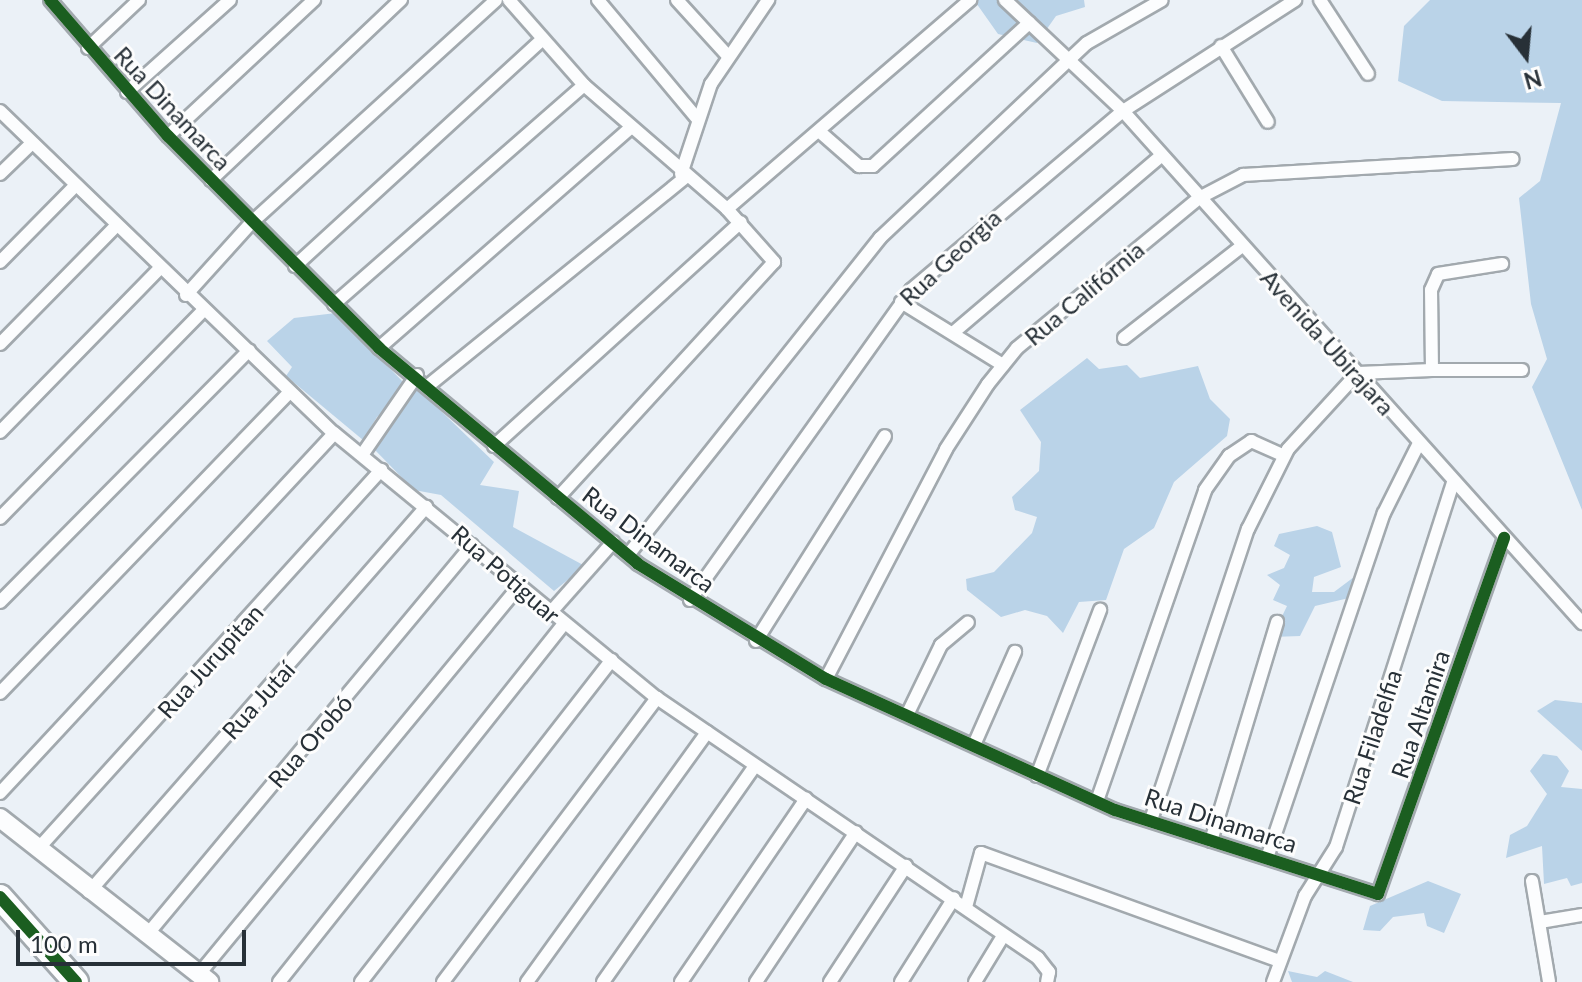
<!DOCTYPE html>
<meta charset="utf-8">
<style>
body{margin:0}
#map{position:relative;width:1582px;height:982px;overflow:hidden;background:#ebf1f7;font-family:Lato,sans-serif}
div>[style]{position:absolute}
.forest>*{inset:0;background:#bad3e8}
.roads{filter:drop-shadow(2px 0 #a2a9ae) drop-shadow(-2px 0 #a2a9ae) drop-shadow(0 2px #a2a9ae) drop-shadow(0 -2px #a2a9ae)}
.street>*{height:12px;margin:-6px;padding:0 6px;transform-origin:6px;border-radius:6px;background:#fcfdfe}
.secondary>*{height:18px;margin:-9px;padding:0 9px;transform-origin:9px;border-radius:9px;background:#fcfdfe}
.highway>*{height:24px;margin:-12px;padding:0 12px;transform-origin:12px;border-radius:12px;background:#fcfdfe}
.cycleway>*{height:12px;margin:-6px;padding:0 6px;transform-origin:6px;border-radius:6px;background:#1b5e20}
span{translate:-50% -50%;white-space:nowrap;text-align:center;line-height:1.15;-webkit-text-stroke:6px #fdfdfd;paint-order:stroke}
.street-label{font-size:24px;color:#273037}
.north{position:absolute;left:1486px;top:16px;width:80px;height:80px;-webkit-text-stroke:6px #fdfdfd;paint-order:stroke;rotate:164deg;font-size:22px;font-weight:700;line-height:32px;text-align:center;color:#273037}
.north::after{content:'';display:block;margin:auto;width:28px;height:36px;background:#273037;clip-path:polygon(50% 0,100% 100%,50% 72%,0 100%)}
.scale{position:absolute;left:16px;top:930px;width:230px;height:36px;box-sizing:border-box;border:4px solid #273037;border-top:0;padding-left:10px;font-size:24px;line-height:28px;white-space:nowrap;color:#273037;-webkit-text-stroke:6px #fdfdfd;paint-order:stroke}
</style>
<div id="map">
<div class="forest">
<i style="clip-path:polygon(974px 0,1084px 0,1085px 7px,1056px 16px,1037px 43px,998px 34px)"></i>
<i style="clip-path:polygon(1430px 0,1582px 0,1582px 510px,1532px 387px,1547px 359px,1531px 304px,1519px 198px,1540px 181px,1561px 103px,1442px 101px,1398px 81px,1404px 26px)"></i>
<i style="clip-path:polygon(336px 313px,404px 383px,399px 400px,377px 417px,363px 440px,286px 376px,292px 367px,267px 341px,294px 318px)"></i>
<i style="clip-path:polygon(1087px 358px,1099px 369px,1127px 365px,1140px 378px,1198px 366px,1210px 399px,1230px 419px,1227px 436px,1174px 482px,1154px 528px,1124px 549px,1106px 600px,1079px 602px,1063px 633px,1047px 616px,1025px 610px,1001px 617px,967px 590px,966px 579px,994px 572px,1032px 533px,1037px 517px,1015px 510px,1012px 497px,1039px 471px,1041px 442px,1020px 410px)"></i>
<i style="clip-path:polygon(417px 388px,494px 462px,480px 485px,519px 491px,513px 527px,585px 566px,554px 591px,441px 495px,414px 490px,375px 450px)"></i>
<i style="clip-path:polygon(1317px 526px,1332px 532px,1341px 567px,1314px 577px,1312px 592px,1334px 592px,1354px 577px,1349px 598px,1315px 606px,1300px 636px,1272px 637px,1287px 606px,1273px 600px,1280px 585px,1267px 575px,1284px 568px,1290px 555px,1274px 546px,1279px 534px)"></i>
<i style="clip-path:polygon(1555px 700px,1582px 703px,1582px 751px,1537px 711px)"></i>
<i style="clip-path:polygon(1543px 754px,1557px 756px,1569px 771px,1561px 787px,1582px 789px,1582px 883px,1571px 886px,1567px 878px,1544px 884px,1542px 846px,1506px 858px,1510px 835px,1527px 826px,1547px 794px,1530px 771px)"></i>
<i style="clip-path:polygon(1428px 881px,1461px 894px,1444px 933px,1427px 926px,1424px 913px,1393px 917px,1380px 931px,1363px 930px,1370px 906px)"></i>
<i style="clip-path:polygon(1288px 971px,1317px 977px,1325px 971px,1353px 982px,1292px 982px)"></i>
</div>
<div class="roads">
<div class="street">
<i style="left:50px;top:0;width:180px;rotate:49.1deg"></i>
<i style="left:168px;top:136px;width:299px;rotate:45.1deg"></i>
<i style="left:379px;top:348px;width:337px;rotate:39.8deg"></i>
<i style="left:638px;top:564px;width:220px;rotate:31.5deg"></i>
<i style="left:826px;top:679px;width:317px;rotate:24.4deg"></i>
<i style="left:1115px;top:810px;width:276px;rotate:17.7deg"></i>
<i style="left:1378px;top:894px;width:378px;rotate:-70.5deg"></i>
<i style="left:509px;top:0;width:113px;rotate:48.6deg"></i>
<i style="left:584px;top:85px;width:189px;rotate:40.9deg"></i>
<i style="left:727px;top:209px;width:71px;rotate:48.4deg"></i>
<i style="left:774px;top:262px;width:320px;rotate:132.5deg"></i>
<i style="left:598px;top:0;width:153px;rotate:50.1deg"></i>
<i style="left:677px;top:0;width:74px;rotate:47.7deg"></i>
<i style="left:1005px;top:0;width:162px;rotate:43.2deg"></i>
<i style="left:1123px;top:111px;width:688px;rotate:48.12deg"></i>
<i style="left:1320px;top:0;width:88px;rotate:57deg"></i>
<i style="left:1221px;top:46px;width:89px;rotate:58.3deg"></i>
<i style="left:88px;top:48px;width:70px;rotate:-43.3deg"></i>
<i style="left:127px;top:92px;width:138px;rotate:-41.8deg"></i>
<i style="left:0;top:111px;width:464px;rotate:44deg"></i>
<i style="left:334px;top:433px;width:418px;rotate:39.4deg"></i>
<i style="left:657px;top:698px;width:461px;rotate:34.3deg"></i>
<i style="left:1038px;top:958px;width:18px;rotate:52deg"></i>
<i style="left:1049px;top:972px;width:10px;rotate:101deg"></i>
<i style="left:820px;top:132px;width:52px;rotate:41.1deg"></i>
<i style="left:859px;top:166px;width:14px"></i>
<i style="left:873px;top:166px;width:212px;rotate:-42.5deg"></i>
<i style="left:168px;top:136px;width:200px;rotate:-43deg"></i>
<i style="left:0;top:174px;width:43px;rotate:-44.1deg"></i>
<i style="left:681px;top:174px;width:95px;rotate:-71.6deg"></i>
<i style="left:711px;top:84px;width:102px;rotate:-55.8deg"></i>
<i style="left:211px;top:180px;width:262px;rotate:-43.5deg"></i>
<i style="left:727px;top:209px;width:321px;rotate:-40.7deg"></i>
<i style="left:0;top:262px;width:105px;rotate:-45.4deg"></i>
<i style="left:295px;top:266px;width:336px;rotate:-42.5deg"></i>
<i style="left:186px;top:295px;width:97px;rotate:-47.9deg"></i>
<i style="left:251px;top:223px;width:331px;rotate:-42.3deg"></i>
<i style="left:901px;top:302px;width:120px;rotate:31.7deg"></i>
<i style="left:334px;top:304px;width:332px;rotate:-41.2deg"></i>
<i style="left:954px;top:332px;width:273px;rotate:-40.4deg"></i>
<i style="left:1124px;top:338px;width:150px;rotate:-37.9deg"></i>
<i style="left:0;top:344px;width:163px;rotate:-45.5deg"></i>
<i style="left:379px;top:348px;width:334px;rotate:-41.2deg"></i>
<i style="left:1432px;top:370px;width:90px"></i>
<i style="left:429px;top:385px;width:329px;rotate:-39deg"></i>
<i style="left:0;top:432px;width:228px;rotate:-45.7deg"></i>
<i style="left:494px;top:446px;width:333px;rotate:-42.2deg"></i>
<i style="left:362px;top:455px;width:97px;rotate:-55.5deg"></i>
<i style="left:0;top:518px;width:291px;rotate:-45.6deg"></i>
<i style="left:628px;top:555px;width:405px;rotate:-51.5deg"></i>
<i style="left:880px;top:238px;width:284px;rotate:-43.3deg"></i>
<i style="left:1087px;top:43px;width:86px;rotate:-29.8deg"></i>
<i style="left:690px;top:600px;width:381px;rotate:-54.5deg"></i>
<i style="left:911px;top:290px;width:277px;rotate:-40.2deg"></i>
<i style="left:1123px;top:111px;width:205px;rotate:-32.8deg"></i>
<i style="left:0;top:602px;width:354px;rotate:-45.3deg"></i>
<i style="left:550px;top:613px;width:95px;rotate:-48.4deg"></i>
<i style="left:756px;top:641px;width:242px;rotate:-57.8deg"></i>
<i style="left:826px;top:679px;width:259px;rotate:-62.4deg"></i>
<i style="left:946px;top:449px;width:77px;rotate:-57.1deg"></i>
<i style="left:988px;top:384px;width:46px;rotate:-51.1deg"></i>
<i style="left:1017px;top:348px;width:236px;rotate:-39.5deg"></i>
<i style="left:1199px;top:198px;width:50px;rotate:-27.6deg"></i>
<i style="left:1243px;top:175px;width:270px;rotate:-3.4deg"></i>
<i style="left:0;top:693px;width:418px;rotate:-46.1deg"></i>
<i style="left:907px;top:715px;width:78px;rotate:-64.1deg"></i>
<i style="left:941px;top:645px;width:35px;rotate:-40deg"></i>
<i style="left:974px;top:745px;width:102px;rotate:-66.2deg"></i>
<i style="left:1037px;top:776px;width:178px;rotate:-69.2deg"></i>
<i style="left:0;top:793px;width:491px;rotate:-47.1deg"></i>
<i style="left:1097px;top:801px;width:329px;rotate:-70.8deg"></i>
<i style="left:1205px;top:490px;width:42px;rotate:-54.8deg"></i>
<i style="left:1229px;top:456px;width:27px;rotate:-34deg"></i>
<i style="left:1251px;top:441px;width:36px;rotate:24deg"></i>
<i style="left:1151px;top:820px;width:307px;rotate:-71.6deg"></i>
<i style="left:1248px;top:529px;width:89px;rotate:-63.4deg"></i>
<i style="left:1288px;top:449px;width:103px;rotate:-47.4deg"></i>
<i style="left:1358px;top:373px;width:74px;rotate:-2.3deg"></i>
<i style="left:1432px;top:370px;width:80px;rotate:-90.7deg"></i>
<i style="left:1431px;top:290px;width:17px;rotate:-66deg"></i>
<i style="left:1438px;top:274px;width:65px;rotate:-8.9deg"></i>
<i style="left:1211px;top:841px;width:229px;rotate:-73.2deg"></i>
<i style="left:37px;top:850px;width:513px;rotate:-47.85deg"></i>
<i style="left:1267px;top:858px;width:364px;rotate:-71.3deg"></i>
<i style="left:1384px;top:513px;width:76px;rotate:-63.4deg"></i>
<i style="left:1532px;top:881px;width:102px;rotate:80.4deg"></i>
<i style="left:89px;top:892px;width:512px;rotate:-48.8deg"></i>
<i style="left:966px;top:907px;width:56px;rotate:-74.5deg"></i>
<i style="left:981px;top:853px;width:317px;rotate:19.9deg"></i>
<i style="left:1540px;top:922px;width:43px;rotate:-9.5deg"></i>
<i style="left:146px;top:936px;width:509px;rotate:-50.18deg"></i>
<i style="left:199px;top:974px;width:504px;rotate:-50.47deg"></i>
<i style="left:279px;top:982px;width:458px;rotate:-51.5deg"></i>
<i style="left:361px;top:982px;width:408px;rotate:-52.1deg"></i>
<i style="left:443px;top:982px;width:356px;rotate:-53deg"></i>
<i style="left:527px;top:982px;width:308px;rotate:-54.2deg"></i>
<i style="left:603px;top:982px;width:263px;rotate:-54.9deg"></i>
<i style="left:681px;top:982px;width:222px;rotate:-55.7deg"></i>
<i style="left:756px;top:982px;width:180px;rotate:-56.3deg"></i>
<i style="left:830px;top:982px;width:139px;rotate:-56.8deg"></i>
<i style="left:901px;top:982px;width:99px;rotate:-57.8deg"></i>
<i style="left:975px;top:982px;width:54px;rotate:-58.7deg"></i>
<i style="left:1273px;top:982px;width:92px;rotate:-69.6deg"></i>
<i style="left:1305px;top:896px;width:58px;rotate:-57.7deg"></i>
<i style="left:1336px;top:847px;width:382px;rotate:-72.2deg"></i>
</div>
<div class="secondary">
<i style="left:0;top:818px;width:266px;rotate:38.1deg"></i>
</div>
<div class="highway">
<i style="left:0;top:897px;width:114px;rotate:48.2deg"></i>
</div>
</div>
<div class="cycleway">
<i style="left:50px;top:0;width:180px;rotate:49.1deg"></i>
<i style="left:168px;top:136px;width:299px;rotate:45.1deg"></i>
<i style="left:379px;top:348px;width:337px;rotate:39.8deg"></i>
<i style="left:638px;top:564px;width:220px;rotate:31.5deg"></i>
<i style="left:826px;top:679px;width:317px;rotate:24.4deg"></i>
<i style="left:1115px;top:810px;width:276px;rotate:17.7deg"></i>
<i style="left:1378px;top:894px;width:378px;rotate:-70.5deg"></i>
<i style="left:0;top:897px;width:114px;rotate:48.2deg"></i>
</div>
<div class="street-label">
<span style="left:173px;top:108px;rotate:47deg">Rua Dinamarca</span>
<span style="left:950px;top:257px;rotate:-43deg">Rua Georgia</span>
<span style="left:1084px;top:293px;rotate:-40deg">Rua Califórnia</span>
<span style="left:1328px;top:342px;rotate:48deg">Avenida Ubirajara</span>
<span style="left:649px;top:539px;rotate:37deg">Rua Dinamarca</span>
<span style="left:506px;top:574px;rotate:41deg">Rua Potiguar</span>
<span style="left:210px;top:661px;rotate:-48deg">Rua Jurupitan</span>
<span style="left:258px;top:700px;rotate:-48deg">Rua Jutaí</span>
<span style="left:1420px;top:714px;rotate:-71deg">Rua Altamira</span>
<span style="left:1372px;top:737px;rotate:-72deg">Rua Filadelfia</span>
<span style="left:310px;top:741px;rotate:-49deg">Rua Orobó</span>
<span style="left:1221px;top:820px;rotate:18deg">Rua Dinamarca</span>
</div>
<div class="north">N</div>
<div class="scale">100 m</div>
</div>
